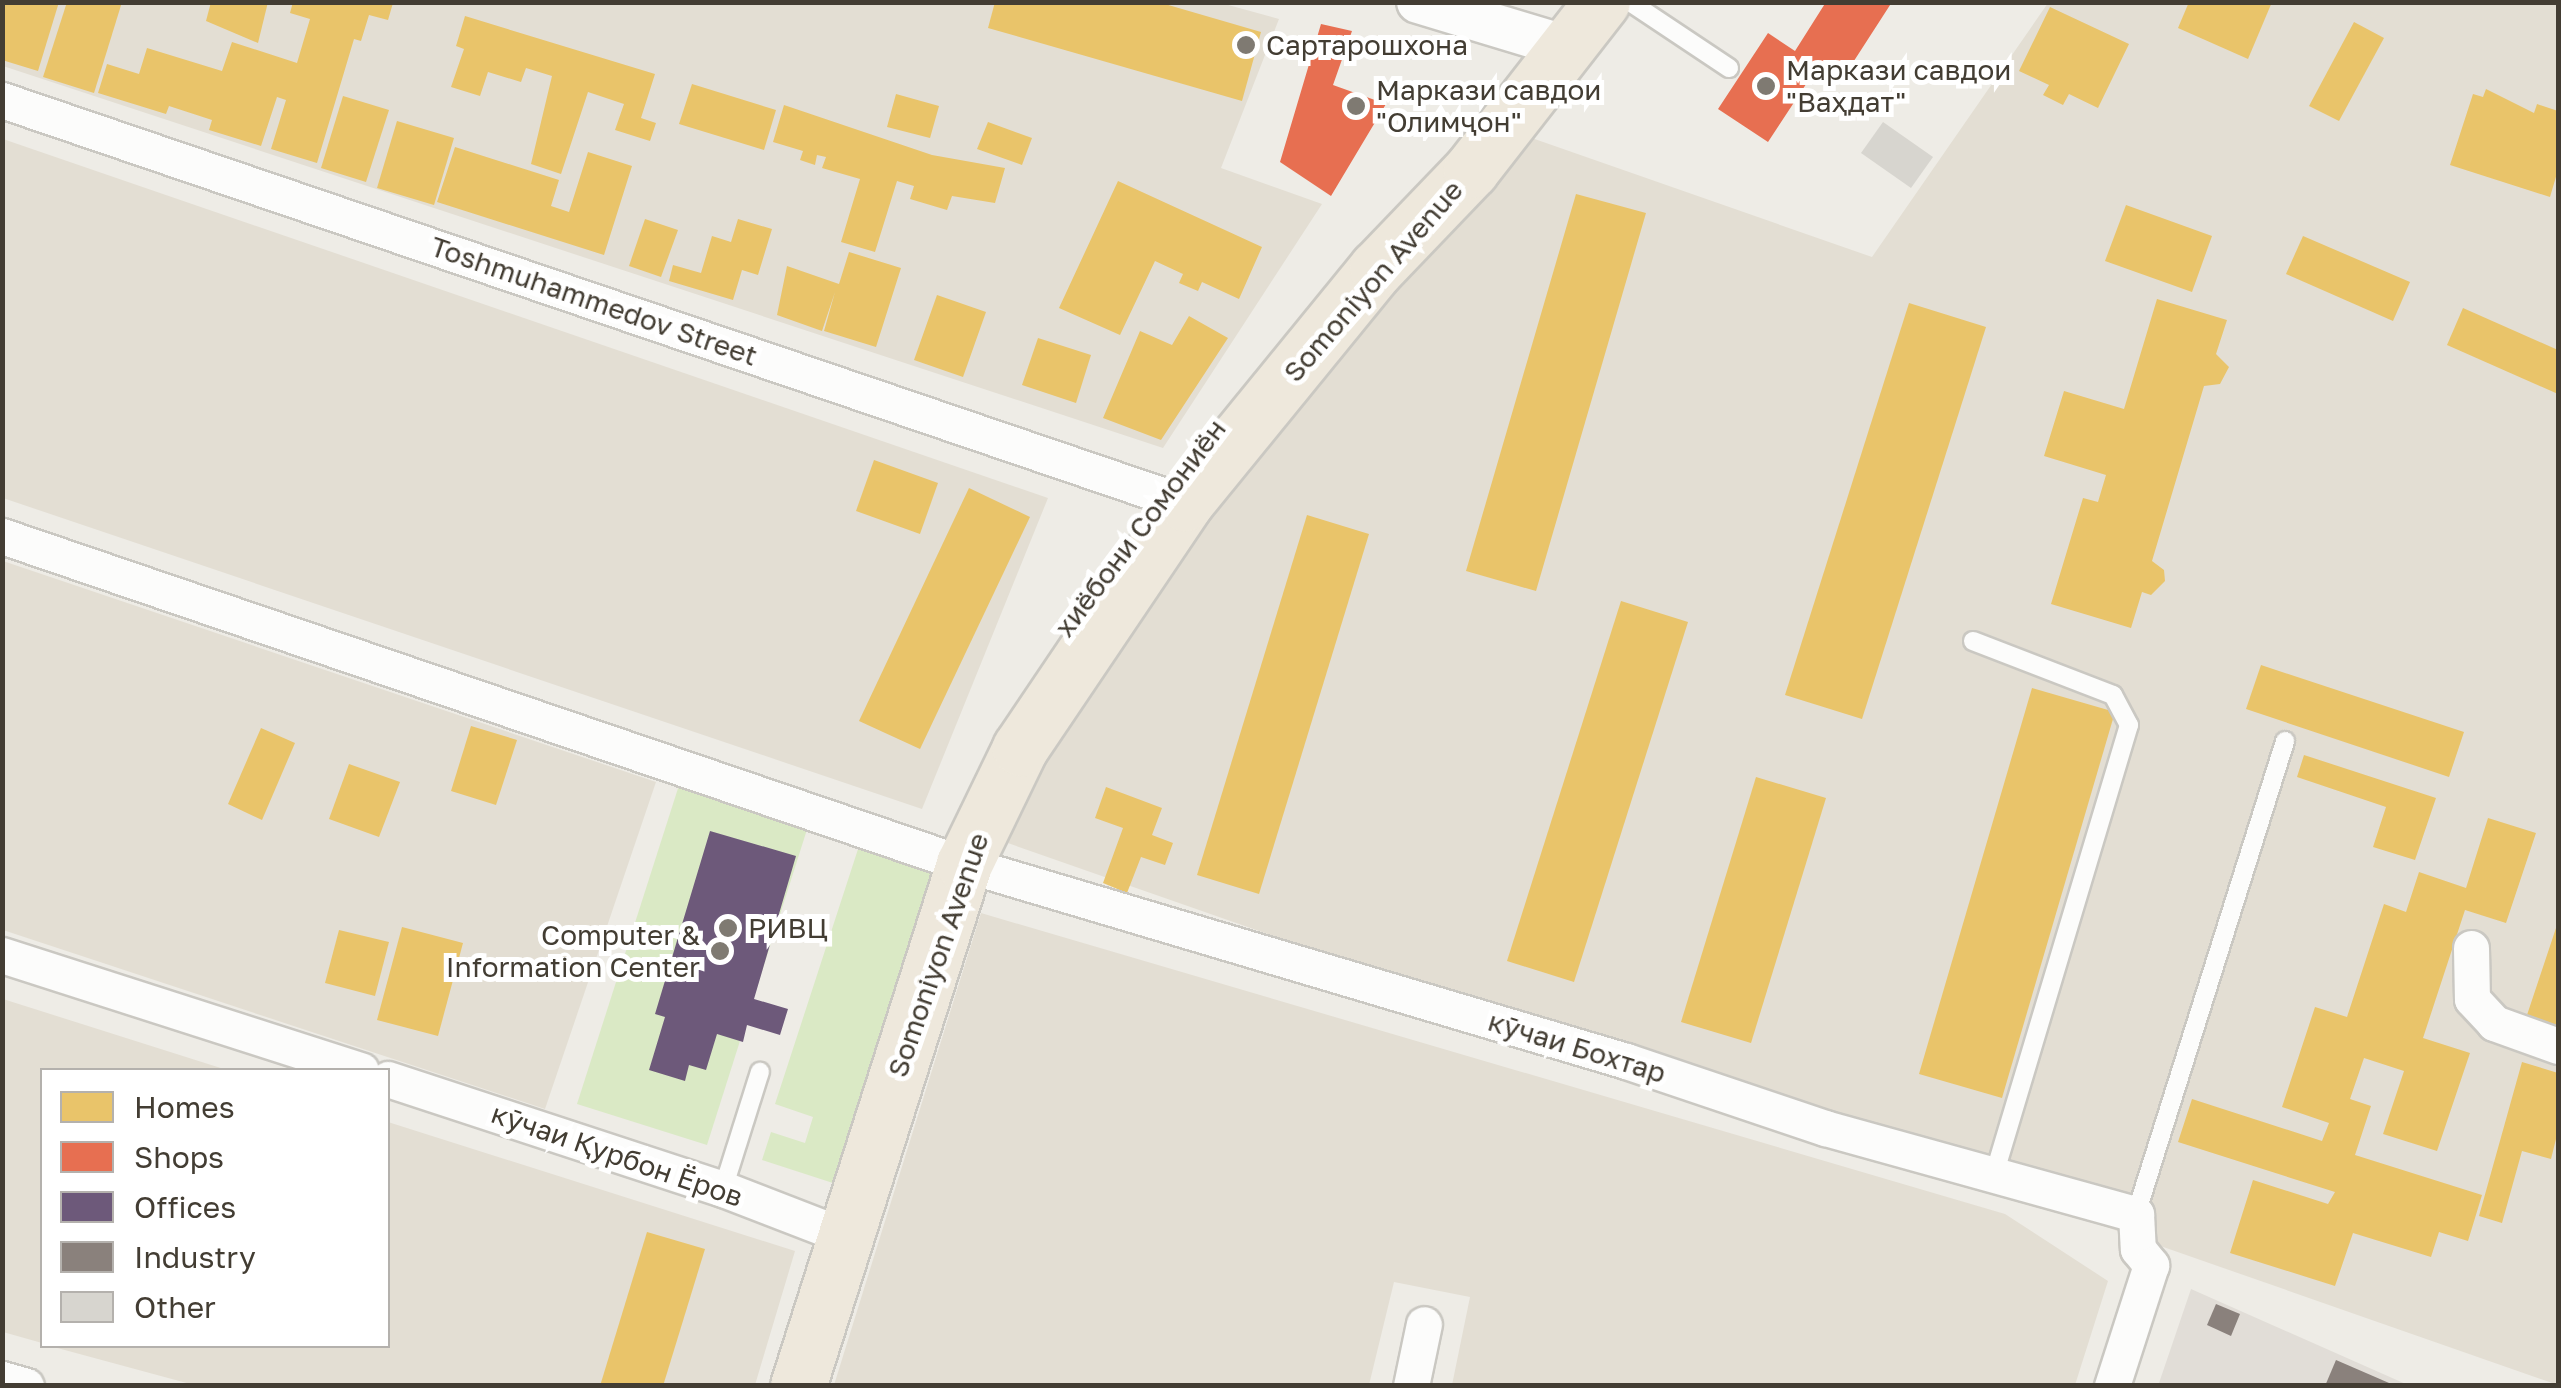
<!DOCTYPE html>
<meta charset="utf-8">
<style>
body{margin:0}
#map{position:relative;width:2561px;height:1388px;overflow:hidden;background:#eeece6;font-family:"Golos Text",sans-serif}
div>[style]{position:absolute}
.residential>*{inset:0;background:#e3ded3}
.industrial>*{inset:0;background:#e1ddd7}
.green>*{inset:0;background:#dae9c5}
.homes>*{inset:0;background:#e9c46a}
.shops>*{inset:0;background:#e76f51}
.offices>*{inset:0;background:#6d597a}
.industry>*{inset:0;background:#8a817c}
.building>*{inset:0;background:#d7d5cf}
.roads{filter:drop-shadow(2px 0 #cac8c2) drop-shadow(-2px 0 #cac8c2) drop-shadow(0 2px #cac8c2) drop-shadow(0 -2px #cac8c2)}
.service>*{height:18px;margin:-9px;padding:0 9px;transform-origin:9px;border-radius:9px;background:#fcfcfb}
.minor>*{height:35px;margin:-17.5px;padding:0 17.5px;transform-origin:17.5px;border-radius:17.5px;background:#fcfcfb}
.tertiary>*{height:42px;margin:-21px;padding:0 21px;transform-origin:21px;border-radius:21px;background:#fcfcfb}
.trunk>*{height:55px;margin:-27.5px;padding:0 27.5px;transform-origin:27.5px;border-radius:27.5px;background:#eee8dc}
.dots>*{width:28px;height:28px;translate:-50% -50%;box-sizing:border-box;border:5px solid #fff;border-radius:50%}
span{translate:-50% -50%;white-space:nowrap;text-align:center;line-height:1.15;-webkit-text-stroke:10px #fff;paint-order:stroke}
.poi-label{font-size:28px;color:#433d33}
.left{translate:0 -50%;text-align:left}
.right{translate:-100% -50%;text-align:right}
.street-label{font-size:28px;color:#433d33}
.frame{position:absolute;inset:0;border:5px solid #433d33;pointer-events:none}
.legend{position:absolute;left:40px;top:1068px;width:350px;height:280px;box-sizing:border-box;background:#fff;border:2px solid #b4b1ad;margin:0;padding:12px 18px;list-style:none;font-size:30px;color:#433d33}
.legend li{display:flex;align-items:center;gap:20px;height:50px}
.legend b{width:50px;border:2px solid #b4b1ad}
</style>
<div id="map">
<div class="residential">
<i style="clip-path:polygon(3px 3px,1221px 3px,1279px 19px,1221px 168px,1322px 204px,1163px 448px,3px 66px)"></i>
<i style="clip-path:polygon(2048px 3px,2558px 3px,2558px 1385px,1002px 841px,1087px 680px,1226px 497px,1526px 136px,1872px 257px)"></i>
<i style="clip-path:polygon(3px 139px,1048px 498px,922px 809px,3px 498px)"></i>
<i style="clip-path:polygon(3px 561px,656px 782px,545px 1109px,3px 930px)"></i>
<i style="clip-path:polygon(981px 913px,2005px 1214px,2108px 1281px,2075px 1385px,1452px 1385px,1470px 1297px,1394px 1282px,1369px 1385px,834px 1385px)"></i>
<i style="clip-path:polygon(3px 999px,227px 1070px,42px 1070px,42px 1343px,3px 1332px)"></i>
<i style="clip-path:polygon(388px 1122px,795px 1251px,755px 1385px,194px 1385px,50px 1346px,388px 1346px)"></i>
</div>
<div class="industrial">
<i style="clip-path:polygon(2191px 1289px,2408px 1385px,2158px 1386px)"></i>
</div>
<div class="green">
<i style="clip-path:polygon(681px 779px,810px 820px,707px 1145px,577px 1104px)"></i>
<i style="clip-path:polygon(860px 843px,939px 868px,836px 1184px,762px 1160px,771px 1132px,805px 1143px,813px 1117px,775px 1104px)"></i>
</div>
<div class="homes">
<i style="clip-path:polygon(2px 2px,59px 2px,38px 71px,2px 60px)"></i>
<i style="clip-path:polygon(67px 2px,122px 2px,94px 93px,43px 77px)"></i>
<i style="clip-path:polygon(211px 2px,268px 2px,258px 43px,206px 21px)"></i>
<i style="clip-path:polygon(293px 2px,393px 3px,388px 20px,369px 15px,361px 41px,354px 39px,317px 163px,271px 149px,286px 100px,277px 97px,261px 146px,209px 130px,212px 120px,169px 106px,166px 114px,98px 93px,107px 64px,139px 74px,147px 48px,222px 71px,232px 42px,297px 63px,310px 19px,290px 13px)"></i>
<i style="clip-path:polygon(995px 2px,1158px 2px,1261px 32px,1242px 101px,988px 28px)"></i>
<i style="clip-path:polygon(2189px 2px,2272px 2px,2248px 59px,2178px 28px)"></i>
<i style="clip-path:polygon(2050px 7px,2129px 44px,2098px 108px,2069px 94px,2063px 105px,2043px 95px,2049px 85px,2019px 71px)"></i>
<i style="clip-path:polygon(465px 16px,655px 74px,641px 118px,656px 123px,650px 141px,615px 130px,624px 104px,588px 92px,561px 174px,531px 164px,552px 76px,526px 68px,521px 82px,488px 72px,480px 96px,451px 87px,464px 49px,456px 46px)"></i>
<i style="clip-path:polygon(2354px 22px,2384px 38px,2339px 121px,2309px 106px)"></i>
<i style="clip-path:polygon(692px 84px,776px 110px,764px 150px,679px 124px)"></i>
<i style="clip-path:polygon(2486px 89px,2534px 113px,2537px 104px,2558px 111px,2558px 170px,2550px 197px,2450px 165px,2473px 94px,2483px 97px)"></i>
<i style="clip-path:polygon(896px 94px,939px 106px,930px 138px,887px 127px)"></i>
<i style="clip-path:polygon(343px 96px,389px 110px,366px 182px,321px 168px)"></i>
<i style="clip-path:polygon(784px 105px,932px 155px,1005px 168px,995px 203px,952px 196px,947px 210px,910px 199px,914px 186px,897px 181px,875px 252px,841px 242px,860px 179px,822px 168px,826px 157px,817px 155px,815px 165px,800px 160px,803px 151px,773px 142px)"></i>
<i style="clip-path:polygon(397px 121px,454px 138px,434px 205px,377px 188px)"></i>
<i style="clip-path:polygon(988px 122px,1032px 138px,1022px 165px,977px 149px)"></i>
<i style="clip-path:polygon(455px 147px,559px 180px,551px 206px,569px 212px,588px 152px,632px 166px,604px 255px,437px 202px)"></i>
<i style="clip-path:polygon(1118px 181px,1262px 247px,1239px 299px,1202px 282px,1198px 291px,1179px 283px,1183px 274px,1155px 261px,1120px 335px,1059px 308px)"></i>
<i style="clip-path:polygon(1576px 194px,1646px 213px,1536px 591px,1466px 571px)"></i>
<i style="clip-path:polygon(2126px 205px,2212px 236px,2192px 292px,2105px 261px)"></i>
<i style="clip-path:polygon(645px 219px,678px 230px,661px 277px,629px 266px)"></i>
<i style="clip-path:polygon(738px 219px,772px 229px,758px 275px,742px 270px,733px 300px,669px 281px,673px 265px,701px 273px,712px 236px,731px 242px)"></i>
<i style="clip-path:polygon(2303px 236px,2410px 282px,2393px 321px,2286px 274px)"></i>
<i style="clip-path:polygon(849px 252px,901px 268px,876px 347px,824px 331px,835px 292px,822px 331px,777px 315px,787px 266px,839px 284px)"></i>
<i style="clip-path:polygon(937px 295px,986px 312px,963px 377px,914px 360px)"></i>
<i style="clip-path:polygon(2157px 299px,2227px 320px,2216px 354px,2229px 367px,2220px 384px,2204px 386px,2152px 561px,2164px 570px,2165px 581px,2151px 595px,2142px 592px,2131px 628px,2051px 604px,2083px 498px,2098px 502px,2106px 475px,2044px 456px,2064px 391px,2124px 409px)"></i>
<i style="clip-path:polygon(1909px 303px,1986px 327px,1862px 719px,1785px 695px)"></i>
<i style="clip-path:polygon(2463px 308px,2558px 350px,2558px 394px,2447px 345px)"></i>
<i style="clip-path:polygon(1189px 316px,1228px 338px,1161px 440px,1103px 418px,1140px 331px,1172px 345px)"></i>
<i style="clip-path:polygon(1038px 338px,1091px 355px,1076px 403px,1022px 385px)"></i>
<i style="clip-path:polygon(874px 460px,938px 483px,920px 534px,856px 511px)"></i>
<i style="clip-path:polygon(969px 488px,1030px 517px,920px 749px,859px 721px)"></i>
<i style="clip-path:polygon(1307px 515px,1369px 534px,1259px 894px,1197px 875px)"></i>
<i style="clip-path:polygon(1621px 601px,1688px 622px,1574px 982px,1507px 961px)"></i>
<i style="clip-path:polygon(2261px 665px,2464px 732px,2449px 777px,2246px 709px)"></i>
<i style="clip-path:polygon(2032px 688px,2115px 712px,2002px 1098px,1919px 1074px)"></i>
<i style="clip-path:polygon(471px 726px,517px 740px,496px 805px,451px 791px)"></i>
<i style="clip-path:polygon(261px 728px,295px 743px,262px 820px,228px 804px)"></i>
<i style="clip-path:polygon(2304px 755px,2436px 798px,2415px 860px,2373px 847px,2386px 807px,2297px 777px)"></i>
<i style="clip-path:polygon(349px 764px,400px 782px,379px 837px,329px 819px)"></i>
<i style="clip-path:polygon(1756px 777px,1826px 798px,1751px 1043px,1681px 1022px)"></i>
<i style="clip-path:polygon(1106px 787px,1162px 808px,1152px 835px,1173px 843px,1165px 865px,1141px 857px,1127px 893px,1103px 883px,1123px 828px,1095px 818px)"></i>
<i style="clip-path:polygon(2488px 818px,2536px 833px,2506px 923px,2465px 910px,2423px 1038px,2470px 1053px,2437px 1151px,2383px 1134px,2404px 1071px,2364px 1058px,2350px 1099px,2371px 1106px,2355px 1155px,2482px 1195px,2468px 1241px,2439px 1232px,2431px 1257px,2353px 1233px,2335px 1286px,2230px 1253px,2253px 1180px,2328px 1204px,2335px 1192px,2178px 1142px,2192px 1099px,2322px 1141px,2329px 1123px,2282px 1107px,2315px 1007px,2347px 1017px,2384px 904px,2406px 912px,2419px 872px,2466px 888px)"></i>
<i style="clip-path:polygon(2558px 922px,2558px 1029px,2526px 1018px)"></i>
<i style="clip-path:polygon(402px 927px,463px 943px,438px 1036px,377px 1020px)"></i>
<i style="clip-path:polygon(339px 930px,389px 942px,375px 996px,325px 983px)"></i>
<i style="clip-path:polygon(2522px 1062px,2558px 1073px,2558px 1131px,2551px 1159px,2522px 1151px,2502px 1223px,2479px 1216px)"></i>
<i style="clip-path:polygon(647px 1232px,705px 1249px,663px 1386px,600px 1386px)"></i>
</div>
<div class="shops">
<i style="clip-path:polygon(1826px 2px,1892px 2px,1841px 81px,1818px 66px,1768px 142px,1718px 109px,1768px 33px,1795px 51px)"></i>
<i style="clip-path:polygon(1321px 24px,1352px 31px,1333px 85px,1386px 104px,1331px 196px,1280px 162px)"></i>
</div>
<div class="offices">
<i style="clip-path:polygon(710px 831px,796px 856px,754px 999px,788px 1009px,780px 1035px,747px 1025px,743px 1042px,717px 1034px,706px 1070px,689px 1065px,685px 1081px,649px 1070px,665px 1017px,655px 1014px)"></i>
</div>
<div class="industry">
<i style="clip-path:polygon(2216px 1304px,2240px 1314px,2231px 1336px,2207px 1325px)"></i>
<i style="clip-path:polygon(2336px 1360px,2396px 1386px,2325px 1386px)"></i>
</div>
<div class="building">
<i style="clip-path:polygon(1883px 122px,1933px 157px,1911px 188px,1861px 153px)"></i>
</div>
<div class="roads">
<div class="service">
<i style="left:1630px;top:2px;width:119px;rotate:33.7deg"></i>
<i style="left:1973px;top:641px;width:150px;rotate:21.1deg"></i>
<i style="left:2113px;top:695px;width:34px;rotate:62deg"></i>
<i style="left:2129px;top:725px;width:470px;rotate:106.7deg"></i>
<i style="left:723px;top:1189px;width:123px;rotate:-72.5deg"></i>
<i style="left:2136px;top:1214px;width:496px;rotate:-72.5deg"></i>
</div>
<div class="minor">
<i style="left:2px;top:100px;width:1250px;rotate:18.81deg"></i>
<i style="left:2px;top:536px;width:1016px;rotate:18.83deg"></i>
<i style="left:964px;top:864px;width:691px;rotate:16.57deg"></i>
<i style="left:1626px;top:1061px;width:210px;rotate:18.6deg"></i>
<i style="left:1825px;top:1128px;width:323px;rotate:15.5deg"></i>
<i style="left:2136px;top:1214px;width:35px;rotate:87deg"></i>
<i style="left:2138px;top:1249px;width:21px;rotate:51deg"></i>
<i style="left:2151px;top:1265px;width:127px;rotate:107.9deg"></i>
<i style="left:2471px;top:948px;width:51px;rotate:88.9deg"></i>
<i style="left:2472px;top:999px;width:33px;rotate:47deg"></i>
<i style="left:2494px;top:1023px;width:68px;rotate:19.8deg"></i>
<i style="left:2px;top:955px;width:377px;rotate:17.8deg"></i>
<i style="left:388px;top:1079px;width:353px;rotate:18.2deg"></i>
<i style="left:723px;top:1189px;width:131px;rotate:21.1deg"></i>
<i style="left:2px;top:1379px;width:25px;rotate:16deg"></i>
<i style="left:1411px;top:1386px;width:63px;rotate:-78.2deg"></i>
</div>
<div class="tertiary">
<i style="left:1418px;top:2px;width:152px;rotate:16.8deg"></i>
</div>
<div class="trunk">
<i style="left:798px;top:1386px;width:548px;rotate:-72.36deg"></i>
<i style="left:964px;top:864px;width:129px;rotate:-64.2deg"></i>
<i style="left:1020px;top:748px;width:295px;rotate:-56deg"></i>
<i style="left:1185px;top:503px;width:303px;rotate:-50.8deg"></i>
<i style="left:1377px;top:268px;width:136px;rotate:-46.2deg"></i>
<i style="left:1471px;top:170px;width:213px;rotate:-52.1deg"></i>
</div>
</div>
<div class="dots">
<i style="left:1246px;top:45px;background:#7f7a72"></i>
<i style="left:1766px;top:86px;background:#7f7a72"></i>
<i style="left:1356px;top:106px;background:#7f7a72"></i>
<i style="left:728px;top:928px;background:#7f7a72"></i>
<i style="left:720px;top:951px;background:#7f7a72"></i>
</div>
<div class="poi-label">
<span class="left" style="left:1266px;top:45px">Сартарошхона</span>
<span class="left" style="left:1786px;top:86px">Маркази савдои<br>"Ваҳдат"</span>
<span class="left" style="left:1376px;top:106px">Маркази савдои<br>"Олимҷон"</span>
<span class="left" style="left:748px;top:928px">РИВЦ</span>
<span class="right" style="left:700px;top:951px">Computer &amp;<br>Information Center</span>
</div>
<div class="street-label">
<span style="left:1373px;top:281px;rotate:-49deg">Somoniyon Avenue</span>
<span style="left:594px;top:301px;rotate:19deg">Toshmuhammedov Street</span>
<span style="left:1140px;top:528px;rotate:-53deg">хиёбони Сомониён</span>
<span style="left:938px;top:955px;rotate:-71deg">Somoniyon Avenue</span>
<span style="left:1577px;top:1047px;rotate:17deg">кӯчаи Бохтар</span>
<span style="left:617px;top:1155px;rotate:19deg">кӯчаи Қурбон Ёров</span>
</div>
<div class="frame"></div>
<ul class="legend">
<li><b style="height:28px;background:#e9c46a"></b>Homes</li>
<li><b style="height:28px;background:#e76f51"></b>Shops</li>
<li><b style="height:28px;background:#6d597a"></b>Offices</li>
<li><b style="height:28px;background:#8a817c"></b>Industry</li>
<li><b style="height:28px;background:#d7d5cf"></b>Other</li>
</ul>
</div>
